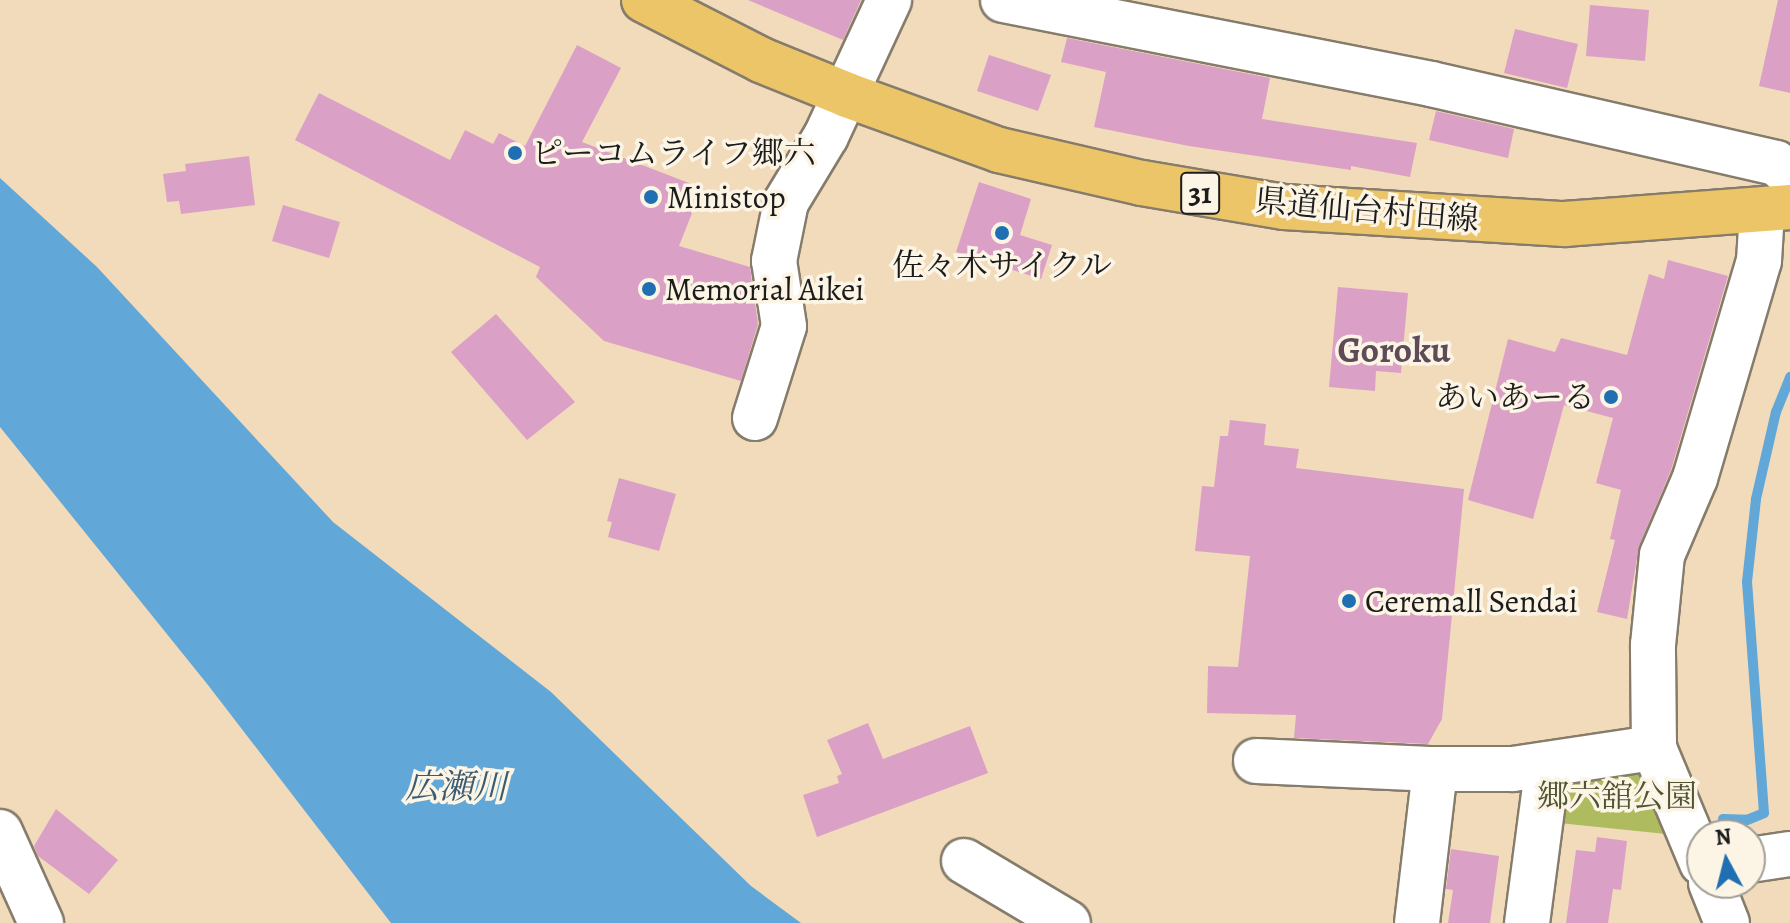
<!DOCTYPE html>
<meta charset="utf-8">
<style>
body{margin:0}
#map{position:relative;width:1790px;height:923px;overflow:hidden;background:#f1dbba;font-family:Alegreya,"Noto Serif JP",serif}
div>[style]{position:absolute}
.green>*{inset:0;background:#aebc5f}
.water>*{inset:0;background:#61a7d7}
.stream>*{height:10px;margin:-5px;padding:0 5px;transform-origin:5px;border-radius:5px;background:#61a7d7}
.building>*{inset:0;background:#dba0c6}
.roads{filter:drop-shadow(2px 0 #867c6b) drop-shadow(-2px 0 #867c6b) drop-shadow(0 2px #867c6b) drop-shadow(0 -2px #867c6b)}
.minor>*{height:44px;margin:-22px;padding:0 22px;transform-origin:22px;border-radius:22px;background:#fff}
.major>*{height:44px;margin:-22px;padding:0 22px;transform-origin:22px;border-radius:22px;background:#edc569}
.dots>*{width:22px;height:22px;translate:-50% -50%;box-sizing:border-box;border:4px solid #fcf5e5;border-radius:50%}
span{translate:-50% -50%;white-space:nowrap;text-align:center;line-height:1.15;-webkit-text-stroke:7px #fcf5e5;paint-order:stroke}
.shield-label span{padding:2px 6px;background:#fcf5e5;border:2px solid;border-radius:6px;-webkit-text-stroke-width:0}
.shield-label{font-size:30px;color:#1c1c1c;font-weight:700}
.poi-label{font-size:32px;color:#1c1c1c}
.left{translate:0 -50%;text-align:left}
.right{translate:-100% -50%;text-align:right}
.street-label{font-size:32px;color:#1c1c1c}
.park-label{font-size:32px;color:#4f5433}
.water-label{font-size:34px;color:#3b5b70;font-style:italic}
.quarter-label{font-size:36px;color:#5f4a58;font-weight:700}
.north{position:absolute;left:1686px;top:819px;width:80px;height:80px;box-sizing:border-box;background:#fcf5e5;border:2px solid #a29e95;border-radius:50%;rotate:353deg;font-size:22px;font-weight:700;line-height:32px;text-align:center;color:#1c1c1c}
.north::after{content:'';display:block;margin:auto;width:28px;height:36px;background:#1f6fb2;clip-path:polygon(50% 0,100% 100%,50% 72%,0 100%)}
</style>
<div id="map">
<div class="green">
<i style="clip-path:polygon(1626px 760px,1642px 774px,1658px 803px,1666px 834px,1559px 823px,1564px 793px,1580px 769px)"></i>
</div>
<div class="water">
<i style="clip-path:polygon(0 178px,97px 267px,333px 522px,551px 692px,751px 886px,801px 923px,391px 923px,208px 685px,0 427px)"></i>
</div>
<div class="stream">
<i style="left:1723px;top:819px;width:24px;rotate:2deg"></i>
<i style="left:1747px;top:820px;width:18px;rotate:-22deg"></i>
<i style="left:1764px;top:813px;width:232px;rotate:-94.2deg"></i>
<i style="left:1747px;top:582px;width:83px;rotate:-83.8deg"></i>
<i style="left:1756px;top:499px;width:89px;rotate:-77.1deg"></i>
<i style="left:1776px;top:412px;width:38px;rotate:-68deg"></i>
</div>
<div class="building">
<i style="clip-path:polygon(748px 0,861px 0,843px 40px)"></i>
<i style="clip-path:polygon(1778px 0,1790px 0,1790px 93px,1759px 86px)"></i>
<i style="clip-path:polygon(1590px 5px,1649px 10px,1645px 61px,1586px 56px)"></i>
<i style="clip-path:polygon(1515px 29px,1578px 44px,1567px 88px,1504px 73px)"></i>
<i style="clip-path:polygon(1067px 38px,1270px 78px,1262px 119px,1417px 143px,1410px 177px,1351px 166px,1351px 170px,1189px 146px,1094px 127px,1106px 72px,1061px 62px)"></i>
<i style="clip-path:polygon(577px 45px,621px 68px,582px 142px,702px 188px,679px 246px,750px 267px,752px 283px,749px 294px,754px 295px,758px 324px,741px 381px,604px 341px,536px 277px,540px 267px,295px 140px,319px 93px,450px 160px,465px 130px,493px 144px,499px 133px,525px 146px)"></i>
<i style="clip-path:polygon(989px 55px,1051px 75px,1038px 111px,977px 91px)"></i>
<i style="clip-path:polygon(1436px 111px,1514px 129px,1508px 158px,1429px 140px)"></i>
<i style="clip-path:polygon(249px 156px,255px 205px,181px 214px,179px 201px,167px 202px,163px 174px,186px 171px,185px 164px)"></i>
<i style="clip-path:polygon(979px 182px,1031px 199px,1020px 235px,1052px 245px,1041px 279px,956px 252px)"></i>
<i style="clip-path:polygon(283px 205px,340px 222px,329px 258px,272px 241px)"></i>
<i style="clip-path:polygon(1668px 260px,1728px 276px,1671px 470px,1639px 546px,1627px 619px,1597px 612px,1615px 540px,1610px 539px,1621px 490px,1596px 483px,1613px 418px,1564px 405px,1533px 519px,1468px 500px,1508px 339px,1555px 352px,1561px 338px,1627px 355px,1649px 274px,1664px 279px)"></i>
<i style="clip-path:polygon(1338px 287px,1408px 293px,1401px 373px,1376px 371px,1375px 391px,1329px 387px)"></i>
<i style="clip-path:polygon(496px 314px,575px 402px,527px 440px,451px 352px)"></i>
<i style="clip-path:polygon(1230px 420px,1266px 424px,1264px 445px,1299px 449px,1296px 468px,1464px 489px,1442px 719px,1428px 744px,1294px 738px,1296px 715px,1207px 713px,1208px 666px,1238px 667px,1250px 556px,1195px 551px,1202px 486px,1214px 487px,1220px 436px,1228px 436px)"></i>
<i style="clip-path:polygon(619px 478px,676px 494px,659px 551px,608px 537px,612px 522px,607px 521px)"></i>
<i style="clip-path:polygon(868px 723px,883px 759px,970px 726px,988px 773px,817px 837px,803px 795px,839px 783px,837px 776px,842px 774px,827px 740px)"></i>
<i style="clip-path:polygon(56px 809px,118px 860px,89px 894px,38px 856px,34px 846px)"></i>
<i style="clip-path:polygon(1597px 837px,1627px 841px,1621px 890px,1613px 889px,1608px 923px,1566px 923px,1576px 850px,1595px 852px)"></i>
<i style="clip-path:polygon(1451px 849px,1499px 856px,1490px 923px,1448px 923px,1453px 890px,1446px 889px)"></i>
</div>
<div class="roads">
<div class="minor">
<i style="left:1003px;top:0;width:436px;rotate:11.1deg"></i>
<i style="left:1431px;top:84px;width:354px;rotate:12.9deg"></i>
<i style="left:1776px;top:163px;width:18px;rotate:41deg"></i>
<i style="left:755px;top:418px;width:96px;rotate:-72.5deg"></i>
<i style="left:784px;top:326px;width:66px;rotate:-98.7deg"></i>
<i style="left:774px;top:261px;width:60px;rotate:-78.5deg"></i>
<i style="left:786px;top:202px;width:77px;rotate:-58.8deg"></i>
<i style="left:826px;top:136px;width:150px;rotate:-65.1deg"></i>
<i style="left:1256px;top:761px;width:179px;rotate:2.6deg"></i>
<i style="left:0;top:832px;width:100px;rotate:65.7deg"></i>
<i style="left:1750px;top:860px;width:40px;rotate:-8.5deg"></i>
<i style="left:964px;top:861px;width:121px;rotate:30.8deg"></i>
<i style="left:1702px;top:863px;width:125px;rotate:-112.7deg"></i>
<i style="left:1654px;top:748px;width:103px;rotate:-90.6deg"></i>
<i style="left:1653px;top:645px;width:90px;rotate:-84.3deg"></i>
<i style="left:1662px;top:555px;width:84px;rotate:-66.8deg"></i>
<i style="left:1695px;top:478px;width:226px;rotate:-73.6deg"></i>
<i style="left:1759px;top:261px;width:50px;rotate:-86.6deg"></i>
<i style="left:1711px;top:883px;width:43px;rotate:68.2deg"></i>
<i style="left:1417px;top:923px;width:155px;rotate:-83.3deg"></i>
<i style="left:1435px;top:769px;width:78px"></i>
<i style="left:1513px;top:769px;width:143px;rotate:-8.5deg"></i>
<i style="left:1527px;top:923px;width:160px;rotate:-82.5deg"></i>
</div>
<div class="major">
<i style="left:644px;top:0;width:131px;rotate:27.1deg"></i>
<i style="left:761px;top:60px;width:93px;rotate:22.1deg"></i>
<i style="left:847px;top:95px;width:162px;rotate:19.9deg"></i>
<i style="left:999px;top:150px;width:147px;rotate:13deg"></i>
<i style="left:1142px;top:183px;width:144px;rotate:9.6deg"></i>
<i style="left:1284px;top:207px;width:281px;rotate:3.5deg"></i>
<i style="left:1564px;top:224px;width:227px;rotate:-4.3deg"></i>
</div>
</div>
<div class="dots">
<i style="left:515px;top:153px;background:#1f6fb2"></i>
<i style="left:651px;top:197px;background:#1f6fb2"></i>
<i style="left:1002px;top:233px;background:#1f6fb2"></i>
<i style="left:649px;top:289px;background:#1f6fb2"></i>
<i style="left:1611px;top:397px;background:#1f6fb2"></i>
<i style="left:1349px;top:601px;background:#1f6fb2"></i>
</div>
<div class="shield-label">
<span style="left:1200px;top:193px">31</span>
</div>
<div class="poi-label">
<span class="left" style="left:531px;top:153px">ピーコムライフ郷六</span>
<span class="left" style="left:667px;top:197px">Ministop</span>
<span style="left:1002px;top:265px">佐々木サイクル</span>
<span class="left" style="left:665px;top:289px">Memorial Aikei</span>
<span class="right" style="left:1595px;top:397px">あいあーる</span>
<span class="left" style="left:1365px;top:601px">Ceremall Sendai</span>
</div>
<div class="street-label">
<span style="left:1367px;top:210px;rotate:5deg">県道仙台村田線</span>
</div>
<div class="park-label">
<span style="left:1617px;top:796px">郷六舘公園</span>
</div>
<div class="water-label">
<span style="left:456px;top:787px">広瀬川</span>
</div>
<div class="quarter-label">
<span style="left:1394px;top:350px">Goroku</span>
</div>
<div class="north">N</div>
</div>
